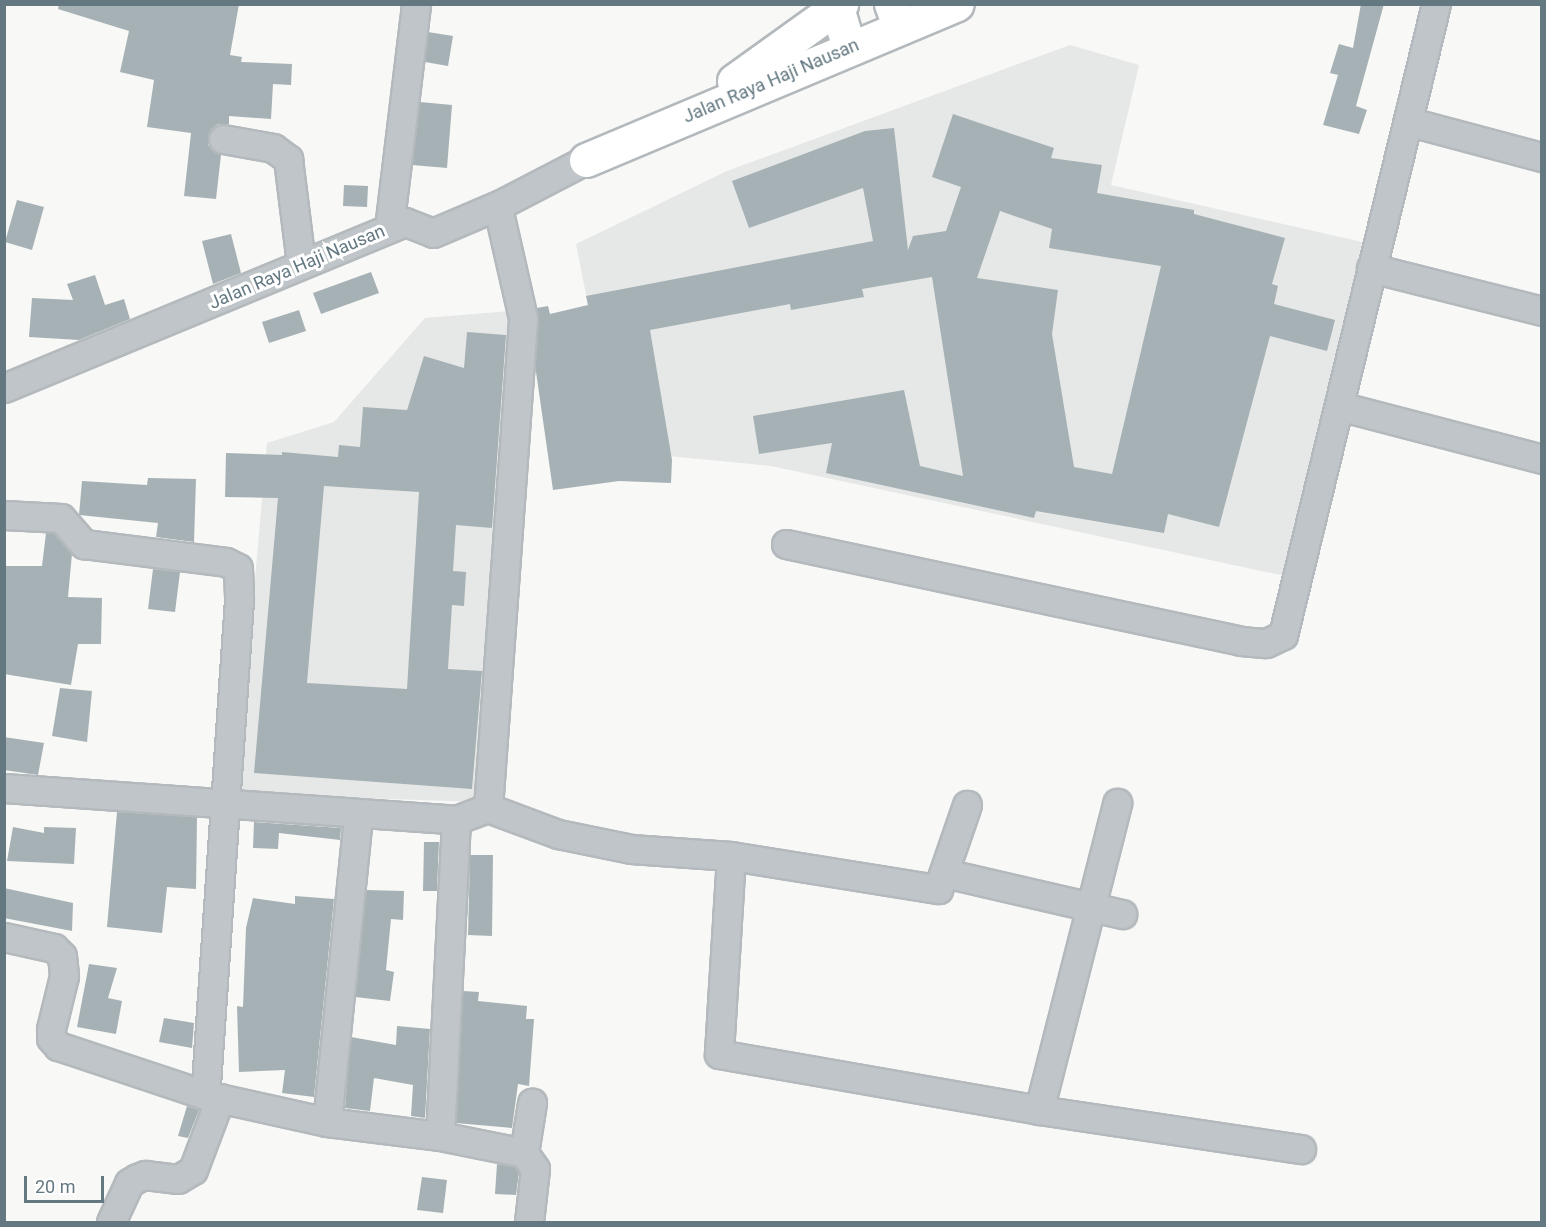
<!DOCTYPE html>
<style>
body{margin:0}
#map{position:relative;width:1546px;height:1227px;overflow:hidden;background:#f8f8f6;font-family:Roboto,sans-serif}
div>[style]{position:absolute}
.built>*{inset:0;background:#e6e8e7}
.building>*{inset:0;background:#a6b1b5}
.roads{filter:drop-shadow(2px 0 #b3b9bc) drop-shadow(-2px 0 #b3b9bc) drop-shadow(0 2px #b3b9bc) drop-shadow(0 -2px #b3b9bc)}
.minor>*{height:27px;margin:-13.5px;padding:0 13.5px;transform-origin:13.5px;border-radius:13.5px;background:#bfc5c8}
.major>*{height:33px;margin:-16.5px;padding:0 16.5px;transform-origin:16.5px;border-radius:16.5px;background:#fff}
.highway>*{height:33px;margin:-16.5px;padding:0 16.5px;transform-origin:16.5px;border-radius:16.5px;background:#fff}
span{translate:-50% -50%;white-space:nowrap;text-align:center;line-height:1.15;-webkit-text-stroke:6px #fff;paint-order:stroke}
.street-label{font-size:18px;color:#637881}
.frame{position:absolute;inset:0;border:6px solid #637881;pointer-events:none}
.scale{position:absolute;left:24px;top:1176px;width:80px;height:27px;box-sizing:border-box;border:3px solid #637881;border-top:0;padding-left:8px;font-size:18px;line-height:21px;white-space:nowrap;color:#637881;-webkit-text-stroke:4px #fff;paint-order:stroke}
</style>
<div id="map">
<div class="built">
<i style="clip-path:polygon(1070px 45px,1139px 65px,1111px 185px,1362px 242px,1290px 577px,771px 466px,617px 451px,576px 244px,727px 171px)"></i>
<i style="clip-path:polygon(511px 311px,479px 802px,236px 794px,267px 443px,334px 422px,425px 318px)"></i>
</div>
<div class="building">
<i style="clip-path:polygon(59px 4px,239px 4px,230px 55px,242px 57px,241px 62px,292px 64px,291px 85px,273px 84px,271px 119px,229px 116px,229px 124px,218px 124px,211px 129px,208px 145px,221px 155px,216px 199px,184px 196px,191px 133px,147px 127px,154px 80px,120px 72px,129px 31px,58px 9px)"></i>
<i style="clip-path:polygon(1361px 4px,1384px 4px,1356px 106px,1367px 110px,1359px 134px,1323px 125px,1338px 75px,1330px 73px,1339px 44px,1353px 48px)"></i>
<i style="clip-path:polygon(428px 32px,453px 36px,448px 66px,425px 62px)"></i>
<i style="clip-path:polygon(420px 102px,452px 105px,447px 168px,412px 165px)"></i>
<i style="clip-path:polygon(evenodd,953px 114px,1054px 148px,1051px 158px,1102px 165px,1097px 193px,1194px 210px,1194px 214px,1285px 238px,1272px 284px,1278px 286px,1274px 304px,1335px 320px,1327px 351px,1270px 336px,1219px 527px,1168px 514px,1164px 533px,1036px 511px,1034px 518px,826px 473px,832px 443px,759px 454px,753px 416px,904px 390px,920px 466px,963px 476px,932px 277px,862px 289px,864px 297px,791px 310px,790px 304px,650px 330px,672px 460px,671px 483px,619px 481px,553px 490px,535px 365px,537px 308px,548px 306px,550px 314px,588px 305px,586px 296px,873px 241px,863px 188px,749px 228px,732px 181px,865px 131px,894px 128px,908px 250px,913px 236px,946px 231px,961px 187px,932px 177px,953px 114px,1000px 211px,1052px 229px,1049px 248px,1161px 266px,1112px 474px,1074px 467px,1052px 334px,1058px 290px,977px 278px,1000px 211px)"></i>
<i style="clip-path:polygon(344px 185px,368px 186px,367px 207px,343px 206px)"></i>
<i style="clip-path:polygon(17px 200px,44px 207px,32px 250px,5px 242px)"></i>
<i style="clip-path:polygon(231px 234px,241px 273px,213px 284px,202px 241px)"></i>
<i style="clip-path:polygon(371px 272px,379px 293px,321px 314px,313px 293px)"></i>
<i style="clip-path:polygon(95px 275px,105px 305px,124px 299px,130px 319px,79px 340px,29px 337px,32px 298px,73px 300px,67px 284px)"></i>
<i style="clip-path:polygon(299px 310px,306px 331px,269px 343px,262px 322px)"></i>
<i style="clip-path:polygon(evenodd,467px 332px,506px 335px,492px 528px,456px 525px,453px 571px,466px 572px,464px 606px,452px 605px,448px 669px,482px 671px,472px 789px,254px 773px,278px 498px,225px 497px,226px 453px,282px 455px,282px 452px,338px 457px,339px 445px,360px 447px,363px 407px,407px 410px,424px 356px,464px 368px,467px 332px,324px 486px,419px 492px,407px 689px,307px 683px,324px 486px)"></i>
<i style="clip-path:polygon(148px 478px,196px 479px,194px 542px,156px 537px,158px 523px,79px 515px,82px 481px,147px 485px)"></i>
<i style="clip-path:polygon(46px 533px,54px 533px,72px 554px,68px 597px,102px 598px,101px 644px,78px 644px,71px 685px,4px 674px,4px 566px,42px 566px)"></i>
<i style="clip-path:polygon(153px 569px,180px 572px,175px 612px,148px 609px)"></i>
<i style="clip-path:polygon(60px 688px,92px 691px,87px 742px,52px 736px)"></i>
<i style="clip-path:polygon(4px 737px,44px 743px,38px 775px,4px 770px)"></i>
<i style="clip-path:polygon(117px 812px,197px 817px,196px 889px,167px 887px,162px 933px,107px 927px)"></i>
<i style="clip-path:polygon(254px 822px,341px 828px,340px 840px,279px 833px,278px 849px,253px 848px)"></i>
<i style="clip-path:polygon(13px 827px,44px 833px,44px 827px,76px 828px,74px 864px,7px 861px)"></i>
<i style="clip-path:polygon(424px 842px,439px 842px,437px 891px,423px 891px)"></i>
<i style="clip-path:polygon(470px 855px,493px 855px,492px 936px,468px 935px)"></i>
<i style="clip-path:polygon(4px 888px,73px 903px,72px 931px,4px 918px)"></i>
<i style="clip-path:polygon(366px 890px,404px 891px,403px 920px,391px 919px,386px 970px,394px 972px,390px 1001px,355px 997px)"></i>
<i style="clip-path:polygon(295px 896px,334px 899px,314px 1097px,282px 1093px,285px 1070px,239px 1072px,237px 1006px,243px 1007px,246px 928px,253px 898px,295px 904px)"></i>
<i style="clip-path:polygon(89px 964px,117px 968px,108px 998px,122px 1001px,116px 1034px,77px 1027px)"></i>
<i style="clip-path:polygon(463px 991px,479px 992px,478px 1001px,527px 1006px,526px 1019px,534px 1019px,529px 1086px,518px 1084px,512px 1128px,456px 1123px)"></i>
<i style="clip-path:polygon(164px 1018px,194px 1023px,192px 1048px,159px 1042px)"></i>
<i style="clip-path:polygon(397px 1026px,430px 1029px,425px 1118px,411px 1116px,413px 1085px,374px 1078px,370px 1111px,345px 1108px,351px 1037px,396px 1045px)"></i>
<i style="clip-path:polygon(187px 1106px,199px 1110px,188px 1138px,178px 1136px)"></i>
<i style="clip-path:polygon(497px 1164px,515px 1167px,519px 1173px,516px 1195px,495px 1194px)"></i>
<i style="clip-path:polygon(422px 1177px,447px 1180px,443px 1213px,417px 1210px)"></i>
</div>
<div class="roads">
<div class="minor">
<i style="left:1410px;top:122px;width:137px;rotate:14.9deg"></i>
<i style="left:223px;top:139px;width:51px;rotate:10.2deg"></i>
<i style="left:273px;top:148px;width:19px;rotate:36deg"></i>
<i style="left:288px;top:159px;width:106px;rotate:82.9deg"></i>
<i style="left:389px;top:228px;width:226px;rotate:-83.1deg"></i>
<i style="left:1371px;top:268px;width:176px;rotate:14.1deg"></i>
<i style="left:4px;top:388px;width:434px;rotate:-22.5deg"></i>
<i style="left:405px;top:222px;width:30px;rotate:21deg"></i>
<i style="left:433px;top:233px;width:74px;rotate:-23.1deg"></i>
<i style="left:501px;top:204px;width:96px;rotate:-27.4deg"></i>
<i style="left:1339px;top:406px;width:210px;rotate:14.6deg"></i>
<i style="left:4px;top:515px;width:57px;rotate:3deg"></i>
<i style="left:61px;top:518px;width:35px;rotate:49deg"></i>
<i style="left:84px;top:544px;width:143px;rotate:7.2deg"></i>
<i style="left:226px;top:562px;width:13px;rotate:27deg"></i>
<i style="left:238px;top:568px;width:32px;rotate:88deg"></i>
<i style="left:239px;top:600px;width:496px;rotate:93.9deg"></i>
<i style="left:786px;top:544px;width:465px;rotate:12deg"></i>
<i style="left:1241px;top:641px;width:25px;rotate:5deg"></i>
<i style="left:1266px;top:643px;width:19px;rotate:-25deg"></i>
<i style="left:1283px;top:635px;width:649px;rotate:-76.37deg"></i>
<i style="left:4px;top:788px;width:453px;rotate:4deg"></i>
<i style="left:456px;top:820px;width:34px;rotate:-21deg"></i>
<i style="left:488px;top:808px;width:75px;rotate:20.4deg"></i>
<i style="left:558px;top:834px;width:75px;rotate:11.6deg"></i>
<i style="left:631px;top:849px;width:100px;rotate:4deg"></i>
<i style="left:731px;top:856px;width:210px;rotate:9.1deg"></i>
<i style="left:938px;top:889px;width:89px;rotate:-71deg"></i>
<i style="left:488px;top:808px;width:491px;rotate:-85.9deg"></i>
<i style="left:523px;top:318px;width:109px;rotate:-102.8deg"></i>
<i style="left:499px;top:212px;width:8px;rotate:-76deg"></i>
<i style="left:731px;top:856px;width:198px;rotate:93.5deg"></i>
<i style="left:719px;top:1054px;width:325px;rotate:9.9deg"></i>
<i style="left:1039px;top:1110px;width:265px;rotate:8.5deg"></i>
<i style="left:944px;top:873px;width:183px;rotate:13deg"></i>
<i style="left:4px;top:937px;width:51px;rotate:12.4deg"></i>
<i style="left:54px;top:948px;width:11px;rotate:45deg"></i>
<i style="left:62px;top:956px;width:20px;rotate:84deg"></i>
<i style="left:64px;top:976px;width:55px;rotate:103.8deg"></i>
<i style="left:51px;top:1029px;width:9px;rotate:90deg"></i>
<i style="left:51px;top:1038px;width:11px;rotate:49deg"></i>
<i style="left:58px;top:1046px;width:155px;rotate:18.4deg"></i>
<i style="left:205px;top:1095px;width:125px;rotate:12.5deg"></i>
<i style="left:327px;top:1122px;width:114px;rotate:7.1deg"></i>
<i style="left:440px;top:1136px;width:86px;rotate:11.4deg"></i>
<i style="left:524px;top:1153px;width:19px;rotate:55deg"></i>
<i style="left:535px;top:1169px;width:53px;rotate:96.5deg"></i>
<i style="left:1039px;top:1110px;width:317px;rotate:-75.7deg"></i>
<i style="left:327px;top:1122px;width:309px;rotate:-84.2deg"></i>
<i style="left:440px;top:1136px;width:316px;rotate:-87.1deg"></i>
<i style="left:524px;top:1153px;width:51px;rotate:-80.9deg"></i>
<i style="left:111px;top:1222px;width:43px;rotate:-65.2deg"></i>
<i style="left:129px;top:1183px;width:9px;rotate:-32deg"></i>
<i style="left:137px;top:1178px;width:9px;rotate:-21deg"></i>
<i style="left:145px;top:1175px;width:33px;rotate:7deg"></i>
<i style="left:178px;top:1179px;width:17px;rotate:-31deg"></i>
<i style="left:193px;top:1170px;width:77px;rotate:-69.4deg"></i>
</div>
<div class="major">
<i style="left:734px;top:81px;width:132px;rotate:-35.7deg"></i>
<i style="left:586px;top:160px;width:402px;rotate:-22.8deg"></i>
</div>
<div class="highway">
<i style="left:836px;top:4px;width:46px;rotate:73.5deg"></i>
<i style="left:891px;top:4px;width:25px;rotate:69deg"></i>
</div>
</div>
<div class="street-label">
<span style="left:771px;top:81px;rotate:-23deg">Jalan Raya Haji Nausan</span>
<span style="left:297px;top:267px;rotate:-23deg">Jalan Raya Haji Nausan</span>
</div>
<div class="frame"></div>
<div class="scale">20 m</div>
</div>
